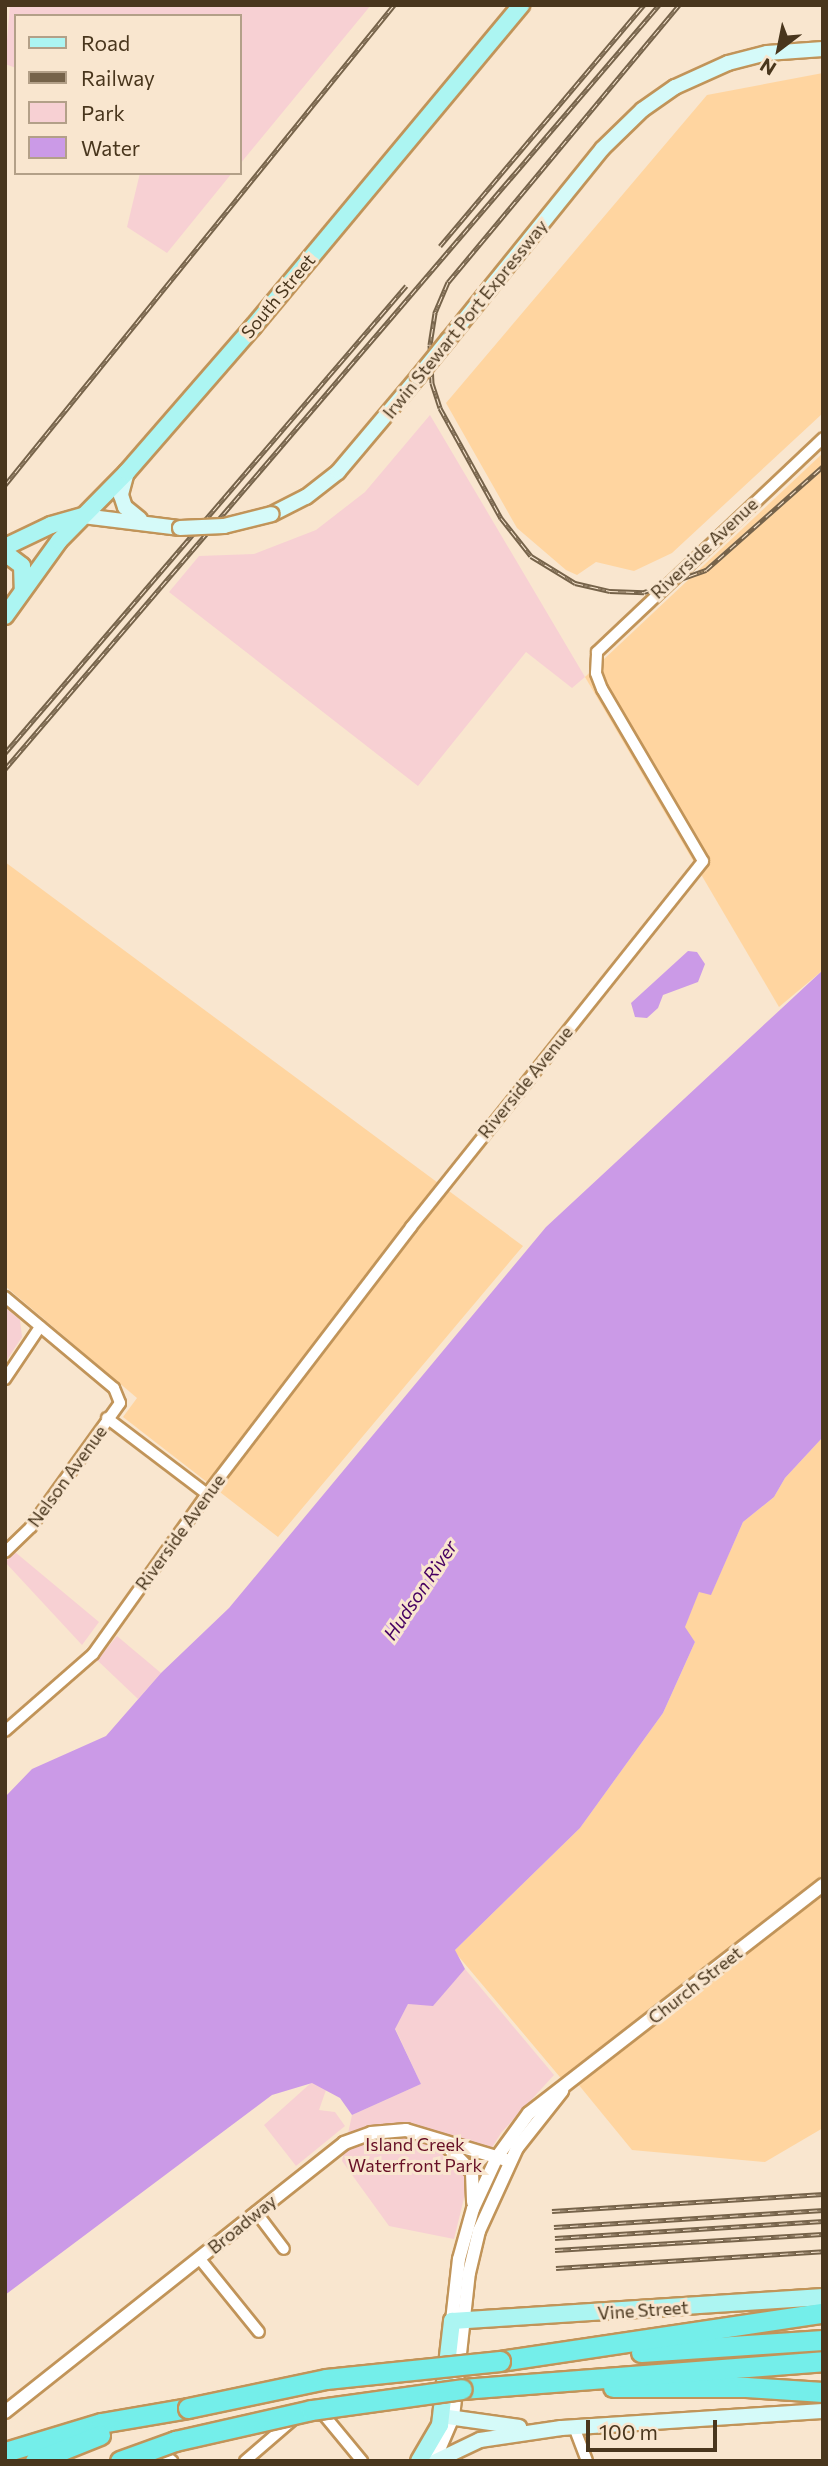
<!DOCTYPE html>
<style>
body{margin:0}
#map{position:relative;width:828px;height:2466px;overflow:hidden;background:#f9e6cf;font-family:Commissioner,sans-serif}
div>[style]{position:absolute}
.built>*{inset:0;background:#ffd5a0}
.green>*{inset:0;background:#f7d0d3}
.water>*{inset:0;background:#cb9ae7}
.roads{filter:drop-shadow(2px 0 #c19459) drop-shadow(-2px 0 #c19459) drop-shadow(0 2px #c19459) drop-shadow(0 -2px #c19459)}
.minor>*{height:10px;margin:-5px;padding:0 5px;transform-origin:5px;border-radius:5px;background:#fff}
.tertiary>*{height:12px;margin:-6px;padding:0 6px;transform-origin:6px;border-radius:6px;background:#fff}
.secondary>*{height:14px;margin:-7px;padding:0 7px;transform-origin:7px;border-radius:7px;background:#d5faf9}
.primary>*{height:16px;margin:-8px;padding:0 8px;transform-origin:8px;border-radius:8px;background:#acf5f2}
.motorway>*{height:19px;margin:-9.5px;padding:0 9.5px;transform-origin:9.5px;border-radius:9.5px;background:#74eeea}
.rail>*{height:5px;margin-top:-2.5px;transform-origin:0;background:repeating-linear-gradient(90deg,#f9e6cf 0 8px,#76634a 0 16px);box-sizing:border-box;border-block:2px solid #76634a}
.bridges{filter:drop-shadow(2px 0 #c19459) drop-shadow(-2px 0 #c19459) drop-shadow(0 2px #c19459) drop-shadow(0 -2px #c19459)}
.secondary-bridge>*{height:14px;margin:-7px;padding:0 7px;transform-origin:7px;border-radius:7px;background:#d5faf9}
.motorway-bridge>*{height:19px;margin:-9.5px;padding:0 9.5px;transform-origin:9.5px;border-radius:9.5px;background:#74eeea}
span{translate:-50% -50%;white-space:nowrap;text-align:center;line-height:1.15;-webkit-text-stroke:6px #f9e6cf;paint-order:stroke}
.street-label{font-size:18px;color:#49361d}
.park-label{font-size:18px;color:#671026}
.water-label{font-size:19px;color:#460061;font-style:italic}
.frame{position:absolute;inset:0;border:7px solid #49361d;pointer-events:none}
.legend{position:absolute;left:14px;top:14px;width:228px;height:161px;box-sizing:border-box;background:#f9e6cf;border:2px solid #b3a088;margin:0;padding:9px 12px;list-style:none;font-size:21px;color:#49361d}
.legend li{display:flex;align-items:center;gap:14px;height:35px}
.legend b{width:35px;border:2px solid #b3a088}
.north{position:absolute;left:744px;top:14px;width:70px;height:70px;-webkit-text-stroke:5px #f9e6cf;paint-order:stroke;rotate:212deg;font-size:19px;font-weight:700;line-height:28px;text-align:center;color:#49361d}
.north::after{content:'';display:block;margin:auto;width:24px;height:32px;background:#49361d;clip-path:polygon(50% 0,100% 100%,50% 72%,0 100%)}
.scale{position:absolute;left:586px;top:2420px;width:131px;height:32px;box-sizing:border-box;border:4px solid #49361d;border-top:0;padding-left:9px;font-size:21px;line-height:24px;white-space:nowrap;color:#49361d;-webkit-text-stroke:5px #f9e6cf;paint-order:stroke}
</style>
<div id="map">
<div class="built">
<i style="clip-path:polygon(823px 73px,823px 413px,672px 553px,634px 571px,596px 562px,577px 575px,566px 570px,517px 528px,446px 403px,707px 95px)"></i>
<i style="clip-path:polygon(823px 453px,823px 970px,779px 1007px,585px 677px)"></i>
<i style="clip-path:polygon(5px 862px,523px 1246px,278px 1537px,123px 1417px,137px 1398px,5px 1286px)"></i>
<i style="clip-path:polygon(823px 1437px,823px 2128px,765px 2162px,632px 2150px,578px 2084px,570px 2089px,454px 1951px,580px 1828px,663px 1713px,695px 1642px,684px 1628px,699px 1591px,711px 1594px,743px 1522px,774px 1497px,785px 1478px)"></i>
</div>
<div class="green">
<i style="clip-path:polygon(10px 5px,371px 5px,240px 164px,240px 16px,16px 16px,16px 68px,5px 64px)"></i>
<i style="clip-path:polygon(140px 173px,232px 173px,167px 253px,127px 227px)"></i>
<i style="clip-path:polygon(430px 415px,585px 677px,572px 688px,526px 652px,418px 786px,169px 592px,199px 556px,254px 554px,316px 530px,365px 492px)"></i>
<i style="clip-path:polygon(5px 1307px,20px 1320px,22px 1337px,5px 1363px)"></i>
<i style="clip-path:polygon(15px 1552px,99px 1622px,82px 1645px,5px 1562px)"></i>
<i style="clip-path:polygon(117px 1636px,161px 1673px,138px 1699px,97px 1660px)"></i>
<i style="clip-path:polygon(465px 1969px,554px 2075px,501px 2133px,466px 2190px,454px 2239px,389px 2226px,342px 2161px,352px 2115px,421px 2084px,395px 2028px,408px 2004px,433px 2005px)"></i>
<i style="clip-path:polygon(312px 2082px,326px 2090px,319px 2110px,335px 2112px,345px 2126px,296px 2166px,264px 2125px)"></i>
</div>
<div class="water">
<i style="clip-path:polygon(688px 951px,697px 952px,705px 964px,698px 982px,663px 995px,658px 1008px,647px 1018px,635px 1017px,631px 1003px)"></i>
<i style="clip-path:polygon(823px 970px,823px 1437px,785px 1478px,774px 1497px,743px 1522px,711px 1595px,699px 1592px,685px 1627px,695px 1642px,663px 1713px,580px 1828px,455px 1950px,465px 1969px,433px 2006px,408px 2004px,395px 2029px,421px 2084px,352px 2115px,340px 2098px,312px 2083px,272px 2095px,5px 2295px,5px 1797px,32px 1769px,106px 1736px,161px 1673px,229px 1608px,546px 1227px)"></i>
</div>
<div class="roads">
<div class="minor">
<i style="left:5px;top:1297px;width:142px;rotate:39.9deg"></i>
<i style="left:114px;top:1388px;width:16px;rotate:68deg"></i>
<i style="left:120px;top:1403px;width:153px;rotate:125.7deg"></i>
<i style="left:31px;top:1527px;width:36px;rotate:136deg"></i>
<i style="left:5px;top:1379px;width:63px;rotate:-56.1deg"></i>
<i style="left:107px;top:1418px;width:126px;rotate:37.2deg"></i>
<i style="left:5px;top:1731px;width:117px;rotate:-41.2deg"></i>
<i style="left:93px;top:1654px;width:196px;rotate:-54.5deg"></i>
<i style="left:207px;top:1494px;width:336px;rotate:-52.6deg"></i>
<i style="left:411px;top:1227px;width:468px;rotate:-51.4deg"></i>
<i style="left:703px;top:861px;width:199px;rotate:-120.4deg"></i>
<i style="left:602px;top:689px;width:17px;rotate:-111deg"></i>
<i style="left:596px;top:673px;width:21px;rotate:-87deg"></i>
<i style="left:597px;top:652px;width:311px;rotate:-43.4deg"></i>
<i style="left:256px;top:2212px;width:46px;rotate:52.9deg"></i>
<i style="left:199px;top:2258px;width:95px;rotate:51deg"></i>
<i style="left:315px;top:2414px;width:9px;rotate:6deg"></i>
<i style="left:324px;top:2415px;width:60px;rotate:50.4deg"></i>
<i style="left:574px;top:2427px;width:36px;rotate:69deg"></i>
<i style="left:156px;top:2448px;width:21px;rotate:39deg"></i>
<i style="left:245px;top:2461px;width:67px;rotate:-40.8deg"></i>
</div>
<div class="tertiary">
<i style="left:445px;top:2144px;width:39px;rotate:46deg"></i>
<i style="left:472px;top:2172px;width:30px;rotate:88deg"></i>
<i style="left:452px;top:2321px;width:62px;rotate:-83.6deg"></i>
<i style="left:459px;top:2259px;width:52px;rotate:-74.4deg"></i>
<i style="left:473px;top:2209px;width:57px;rotate:-65.2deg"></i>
<i style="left:497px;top:2157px;width:54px;rotate:-54deg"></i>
<i style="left:529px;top:2113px;width:372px;rotate:-37.8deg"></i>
<i style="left:5px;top:2412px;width:433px;rotate:-38.4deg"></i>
<i style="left:344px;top:2143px;width:29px;rotate:-20deg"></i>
<i style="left:371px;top:2133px;width:35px;rotate:-5deg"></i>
<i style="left:406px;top:2130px;width:109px;rotate:16.6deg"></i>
<i style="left:434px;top:2461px;width:48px;rotate:-66.6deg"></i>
<i style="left:453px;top:2417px;width:145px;rotate:-83.7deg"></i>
<i style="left:469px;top:2273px;width:43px;rotate:-76.6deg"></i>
<i style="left:479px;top:2231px;width:91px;rotate:-65.4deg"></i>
<i style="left:517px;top:2148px;width:73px;rotate:-51.7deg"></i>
</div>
<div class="secondary">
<i style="left:448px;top:340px;width:245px;rotate:-51.1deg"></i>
<i style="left:602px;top:149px;width:56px;rotate:-44.3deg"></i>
<i style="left:642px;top:110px;width:40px;rotate:-34.9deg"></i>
<i style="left:675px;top:87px;width:58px;rotate:-24.4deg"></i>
<i style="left:728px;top:63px;width:40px;rotate:-14.4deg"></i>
<i style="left:767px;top:53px;width:56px;rotate:-4.1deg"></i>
<i style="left:127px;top:472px;width:24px;rotate:105deg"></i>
<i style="left:121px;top:495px;width:13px;rotate:72deg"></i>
<i style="left:125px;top:507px;width:19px;rotate:39deg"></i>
<i style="left:272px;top:514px;width:38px;rotate:-27deg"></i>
<i style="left:306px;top:497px;width:41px;rotate:-38deg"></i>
<i style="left:338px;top:472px;width:124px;rotate:-49.9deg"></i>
<i style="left:83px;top:516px;width:98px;rotate:7.1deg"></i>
<i style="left:441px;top:2416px;width:79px;rotate:8deg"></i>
<i style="left:436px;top:2461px;width:49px;rotate:-25.5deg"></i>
<i style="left:480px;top:2440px;width:82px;rotate:-8.4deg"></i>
<i style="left:561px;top:2428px;width:263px;rotate:-3.7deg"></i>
</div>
<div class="primary">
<i style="left:5px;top:547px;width:51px;rotate:-25.6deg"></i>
<i style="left:51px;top:525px;width:33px;rotate:-16deg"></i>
<i style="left:5px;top:553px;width:21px;rotate:37deg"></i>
<i style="left:22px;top:566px;width:24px;rotate:88deg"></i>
<i style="left:5px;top:616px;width:92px;rotate:-54.2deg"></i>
<i style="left:59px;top:541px;width:97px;rotate:-45.4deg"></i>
<i style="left:127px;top:472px;width:192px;rotate:-49deg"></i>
<i style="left:253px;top:327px;width:419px;rotate:-50.2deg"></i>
<i style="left:419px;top:2461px;width:42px;rotate:-59.7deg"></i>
<i style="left:440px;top:2425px;width:105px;rotate:-83.4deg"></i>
<i style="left:452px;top:2321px;width:372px;rotate:-3.7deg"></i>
</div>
<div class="motorway">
<i style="left:641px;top:2352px;width:182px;rotate:-3.8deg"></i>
<i style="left:500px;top:2361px;width:327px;rotate:-8.5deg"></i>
<i style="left:613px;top:2387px;width:133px"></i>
<i style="left:746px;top:2387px;width:77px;rotate:3.7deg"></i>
<i style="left:462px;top:2389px;width:362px;rotate:-4.4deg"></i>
<i style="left:5px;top:2452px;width:100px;rotate:-16.8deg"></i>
<i style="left:101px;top:2423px;width:88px;rotate:-9.8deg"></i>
<i style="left:35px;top:2461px;width:70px;rotate:-21.8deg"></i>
</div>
</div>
<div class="rail">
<i style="left:679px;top:5px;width:361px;rotate:129.8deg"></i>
<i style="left:448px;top:282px;width:34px;rotate:113deg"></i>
<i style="left:435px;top:313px;width:32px;rotate:99deg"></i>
<i style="left:430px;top:345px;width:38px;rotate:87deg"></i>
<i style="left:432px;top:383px;width:26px;rotate:72deg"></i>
<i style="left:440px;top:408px;width:126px;rotate:61deg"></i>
<i style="left:501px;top:518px;width:48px;rotate:51.7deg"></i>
<i style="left:531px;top:556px;width:52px;rotate:31.5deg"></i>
<i style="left:575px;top:583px;width:36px;rotate:13deg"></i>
<i style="left:610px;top:591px;width:34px;rotate:2deg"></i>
<i style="left:644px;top:592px;width:66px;rotate:-19.5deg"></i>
<i style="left:706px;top:570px;width:157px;rotate:-41.6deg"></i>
<i style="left:440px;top:246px;width:316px;rotate:-49.8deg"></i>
<i style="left:5px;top:485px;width:618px;rotate:-50.98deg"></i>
<i style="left:5px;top:753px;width:616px;rotate:-49.35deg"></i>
<i style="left:5px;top:769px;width:1006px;rotate:-49.44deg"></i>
<i style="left:552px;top:2211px;width:272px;rotate:-3.6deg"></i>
<i style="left:554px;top:2227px;width:270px;rotate:-3.6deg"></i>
<i style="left:555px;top:2238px;width:269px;rotate:-3.6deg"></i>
<i style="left:555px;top:2250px;width:268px;rotate:-3.4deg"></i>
<i style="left:556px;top:2268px;width:268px;rotate:-3.6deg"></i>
</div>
<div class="bridges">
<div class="secondary-bridge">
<i style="left:418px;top:377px;width:48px;rotate:-51deg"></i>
<i style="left:180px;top:528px;width:44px;rotate:-2.6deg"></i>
<i style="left:224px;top:526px;width:49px;rotate:-14deg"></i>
</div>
<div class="motorway-bridge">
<i style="left:188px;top:2408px;width:141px;rotate:-11.9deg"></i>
<i style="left:326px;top:2379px;width:175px;rotate:-5.9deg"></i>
<i style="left:120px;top:2461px;width:59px;rotate:-20deg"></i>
<i style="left:175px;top:2441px;width:139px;rotate:-12.8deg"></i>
<i style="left:311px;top:2410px;width:152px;rotate:-7.9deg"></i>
</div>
</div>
<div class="street-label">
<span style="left:278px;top:296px;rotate:-50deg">South Street</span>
<span style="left:465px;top:319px;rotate:-51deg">Irwin Stewart Port Expressway</span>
<span style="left:704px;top:548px;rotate:-43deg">Riverside Avenue</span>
<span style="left:525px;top:1082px;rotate:-51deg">Riverside Avenue</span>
<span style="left:67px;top:1476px;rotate:-54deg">Nelson Avenue</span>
<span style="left:180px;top:1532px;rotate:-54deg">Riverside Avenue</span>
<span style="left:695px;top:1985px;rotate:-38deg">Church Street</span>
<span style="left:242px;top:2224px;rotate:-39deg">Broadway</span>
<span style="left:643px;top:2310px;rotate:-4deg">Vine Street</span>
</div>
<div class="park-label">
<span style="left:415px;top:2155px">Island Creek<br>Waterfront Park</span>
</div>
<div class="water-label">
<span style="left:420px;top:1590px;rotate:-56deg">Hudson River</span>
</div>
<div class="frame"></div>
<ul class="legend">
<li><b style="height:9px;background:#acf5f2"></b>Road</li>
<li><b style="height:9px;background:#76634a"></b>Railway</li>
<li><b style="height:19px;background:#f7d0d3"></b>Park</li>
<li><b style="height:19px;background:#cb9ae7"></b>Water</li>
</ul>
<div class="north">N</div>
<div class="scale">100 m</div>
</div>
